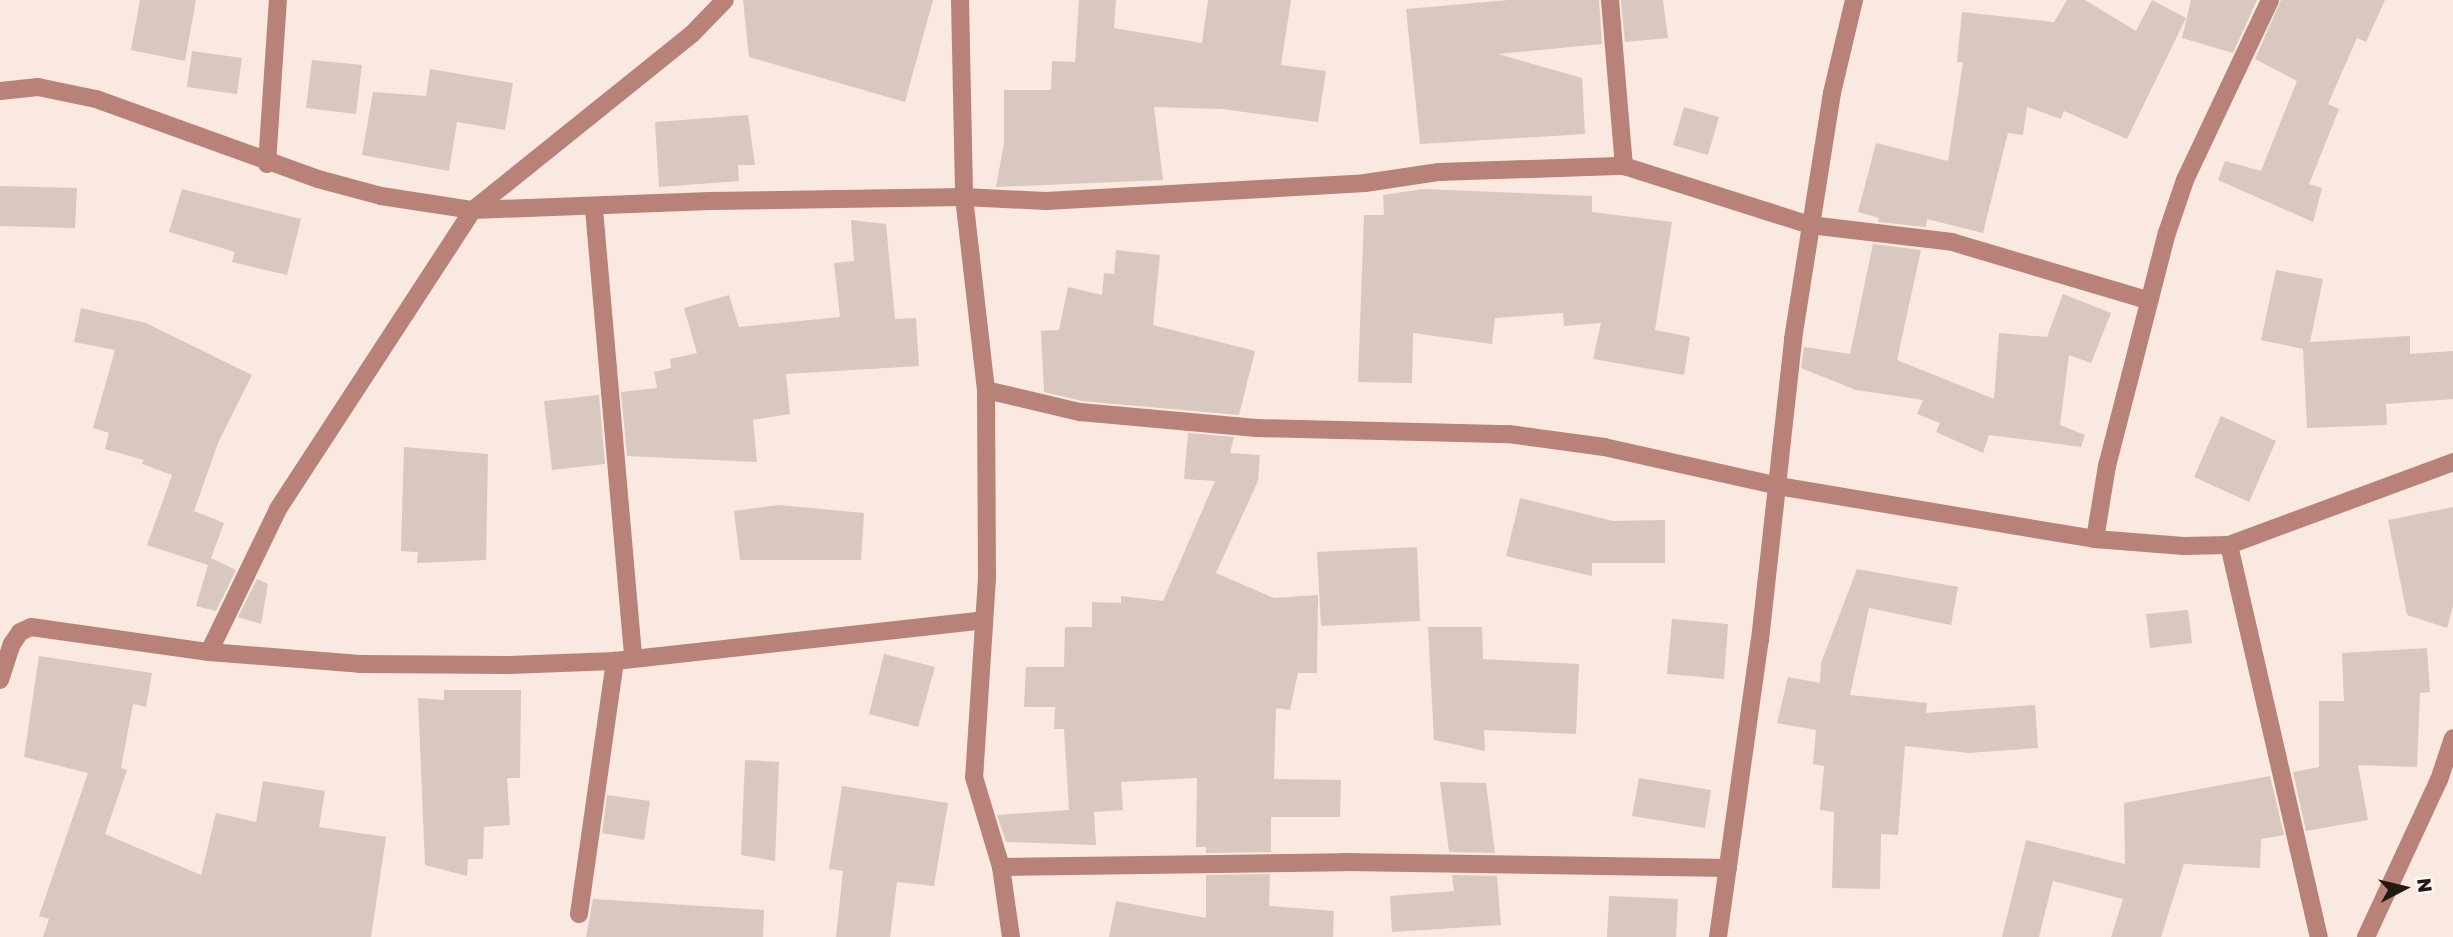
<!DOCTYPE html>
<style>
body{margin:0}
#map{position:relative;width:2453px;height:937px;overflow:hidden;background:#f9e9e1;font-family:"Golos Text",sans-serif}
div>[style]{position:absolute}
.building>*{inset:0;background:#d8c8c0}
.minor>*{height:18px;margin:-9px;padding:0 9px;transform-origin:9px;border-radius:9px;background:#b98278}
span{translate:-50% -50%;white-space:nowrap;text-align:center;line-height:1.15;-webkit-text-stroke:5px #fff8f5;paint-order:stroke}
.north{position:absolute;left:2369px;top:853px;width:70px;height:70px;-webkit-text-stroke:5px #fff8f5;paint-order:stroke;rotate:83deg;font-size:19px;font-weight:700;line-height:28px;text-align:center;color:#201a17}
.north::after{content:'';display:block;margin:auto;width:24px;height:32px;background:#201a17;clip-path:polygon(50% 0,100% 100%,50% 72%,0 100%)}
</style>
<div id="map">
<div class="building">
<i style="clip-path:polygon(140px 0,196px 0,185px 61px,131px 50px)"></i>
<i style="clip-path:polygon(743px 0,933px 0,905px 102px,749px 57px)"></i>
<i style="clip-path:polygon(1079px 0,1116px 0,1114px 28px,1202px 43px,1208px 0,1291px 0,1281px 65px,1326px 71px,1318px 122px,1222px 109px,1154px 107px,1163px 180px,996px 187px,1004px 143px,1004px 90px,1051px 90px,1052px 61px,1075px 62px)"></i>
<i style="clip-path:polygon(1509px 0,1599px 0,1602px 44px,1498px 54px,1582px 78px,1585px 134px,1420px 144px,1406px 9px)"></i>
<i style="clip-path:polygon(1621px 0,1663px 0,1668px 38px,1625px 42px)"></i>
<i style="clip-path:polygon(2067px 0,2085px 0,2136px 31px,2152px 0,2186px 18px,2127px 139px,2064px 111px,2061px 119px,2027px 107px,2023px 135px,2008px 133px,1983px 233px,1927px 219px,1926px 227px,1878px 222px,1879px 218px,1858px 212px,1876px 143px,1948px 161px,1963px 62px,1957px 62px,1962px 12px,2054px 22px)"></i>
<i style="clip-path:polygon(2191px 0,2257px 0,2233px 53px,2182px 38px)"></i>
<i style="clip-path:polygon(2281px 0,2385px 0,2366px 42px,2357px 38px,2328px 104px,2339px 109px,2309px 184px,2322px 188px,2313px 222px,2218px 180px,2225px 161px,2261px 171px,2297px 81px,2255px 59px)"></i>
<i style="clip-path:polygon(192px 51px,242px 58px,237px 94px,187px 87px)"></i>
<i style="clip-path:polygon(312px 60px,362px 65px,356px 114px,306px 108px)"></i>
<i style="clip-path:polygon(430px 69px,513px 83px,505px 130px,457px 122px,449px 171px,362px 155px,373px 92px,426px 96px)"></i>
<i style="clip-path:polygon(1684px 107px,1719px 117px,1708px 155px,1673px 145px)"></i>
<i style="clip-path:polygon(748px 115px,755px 165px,738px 165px,739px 181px,659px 187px,655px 122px)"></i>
<i style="clip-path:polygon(0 186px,77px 188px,75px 228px,0 226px)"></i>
<i style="clip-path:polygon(182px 189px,301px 219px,287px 275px,232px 262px,235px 252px,169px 232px)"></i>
<i style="clip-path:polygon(1423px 189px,1592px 196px,1592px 212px,1672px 222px,1655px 330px,1690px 337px,1684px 375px,1593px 359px,1601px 323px,1564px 326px,1563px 313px,1495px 318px,1492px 344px,1413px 333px,1412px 383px,1358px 382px,1364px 215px,1384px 215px,1383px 195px)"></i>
<i style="clip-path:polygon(851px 220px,886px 224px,895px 319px,916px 318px,919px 366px,786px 374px,790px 414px,753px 420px,757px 462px,627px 456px,621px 392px,657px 388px,654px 372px,671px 368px,670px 359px,697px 353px,684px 308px,729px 295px,739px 327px,840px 317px,834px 263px,854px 261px)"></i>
<i style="clip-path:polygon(1873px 244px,1921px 250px,1897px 360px,1994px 399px,1999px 333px,2047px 337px,2063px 294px,2111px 313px,2091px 363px,2069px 355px,2060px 425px,2085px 435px,2081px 447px,1989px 435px,1983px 453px,1936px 432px,1940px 423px,1917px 414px,1923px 400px,1856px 390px,1801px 368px,1804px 347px,1850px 354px)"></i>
<i style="clip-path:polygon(1116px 250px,1160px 255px,1153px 325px,1255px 351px,1239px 415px,1082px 401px,1044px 392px,1041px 331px,1059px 330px,1068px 287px,1102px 295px,1104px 273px,1114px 274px)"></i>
<i style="clip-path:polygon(2276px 270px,2323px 279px,2310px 342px,2410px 336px,2410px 354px,2453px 351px,2453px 399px,2386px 404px,2387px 425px,2307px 428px,2303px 349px,2261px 340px)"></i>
<i style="clip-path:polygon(81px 308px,146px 323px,252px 375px,218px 443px,194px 511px,224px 523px,211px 558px,236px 570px,216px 611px,196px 606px,208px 565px,147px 545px,172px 475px,142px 464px,144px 460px,105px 449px,109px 433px,93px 428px,115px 350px,74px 342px)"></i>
<i style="clip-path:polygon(599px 395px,605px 464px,552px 470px,544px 401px)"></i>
<i style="clip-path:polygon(2221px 416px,2276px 441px,2249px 502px,2194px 477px)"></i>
<i style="clip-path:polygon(1188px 433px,1234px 437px,1230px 453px,1260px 455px,1258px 481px,1216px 573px,1274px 598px,1318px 595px,1317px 673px,1298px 673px,1290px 710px,1276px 708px,1274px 779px,1341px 780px,1340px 817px,1271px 817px,1271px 852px,1206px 853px,1206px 847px,1196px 847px,1197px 778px,1121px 782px,1123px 810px,1094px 812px,1096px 845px,1006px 842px,997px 815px,1069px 810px,1064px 729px,1054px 729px,1055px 707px,1024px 707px,1026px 667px,1064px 667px,1065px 627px,1092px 627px,1092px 602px,1121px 603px,1121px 596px,1163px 601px,1215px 481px,1184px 479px)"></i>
<i style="clip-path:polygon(404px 447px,488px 454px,486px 560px,417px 563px,418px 552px,401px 551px)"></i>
<i style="clip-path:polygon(1520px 498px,1613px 521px,1665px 520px,1665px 563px,1592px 563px,1592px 576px,1506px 556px)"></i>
<i style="clip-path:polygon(779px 505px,864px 513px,861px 560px,740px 560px,734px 511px)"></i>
<i style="clip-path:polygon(2453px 507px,2453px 606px,2447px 628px,2407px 615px,2388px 520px)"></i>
<i style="clip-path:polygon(1417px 547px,1420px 621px,1321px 626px,1317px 552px)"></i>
<i style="clip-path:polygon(1857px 569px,1958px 587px,1951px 625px,1869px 608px,1850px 695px,1927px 703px,1926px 713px,2035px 705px,2038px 748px,1969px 753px,1905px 746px,1898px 835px,1881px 834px,1880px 889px,1832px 888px,1834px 812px,1820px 810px,1824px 766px,1813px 764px,1816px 730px,1777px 723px,1788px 677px,1820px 683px,1821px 663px)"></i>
<i style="clip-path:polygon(257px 579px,268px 584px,261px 624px,238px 617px)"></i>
<i style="clip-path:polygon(2188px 610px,2192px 643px,2150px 648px,2146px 614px)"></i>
<i style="clip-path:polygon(1672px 619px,1728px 624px,1724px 679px,1667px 674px)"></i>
<i style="clip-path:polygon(1428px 627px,1482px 627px,1483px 659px,1579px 664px,1576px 734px,1484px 730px,1485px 751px,1434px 740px)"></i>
<i style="clip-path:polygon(2427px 648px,2430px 692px,2420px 693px,2417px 767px,2358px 765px,2368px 820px,2306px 831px,2293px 772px,2319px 767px,2319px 701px,2344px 701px,2342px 653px)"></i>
<i style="clip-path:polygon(884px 654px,935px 667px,918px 727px,869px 714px)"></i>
<i style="clip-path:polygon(39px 656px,152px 673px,146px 707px,133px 704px,121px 768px,127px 770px,105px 834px,201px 875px,216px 813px,256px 822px,263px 781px,325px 791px,319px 827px,386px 837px,371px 937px,43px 937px,49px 919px,39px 916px,88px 773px,24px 757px)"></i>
<i style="clip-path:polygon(444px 690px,521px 690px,520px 778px,507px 778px,510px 825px,484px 827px,483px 859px,468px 859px,467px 876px,425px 865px,418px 698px,444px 700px)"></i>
<i style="clip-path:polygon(745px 760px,779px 762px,775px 861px,741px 855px)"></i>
<i style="clip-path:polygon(2270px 776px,2284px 835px,2261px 839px,2260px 868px,2184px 864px,2161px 937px,2111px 937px,2123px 899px,2053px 881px,2039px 937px,2002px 937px,2026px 840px,2125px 864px,2124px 803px)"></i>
<i style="clip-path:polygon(1639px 778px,1711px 790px,1705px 828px,1632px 816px)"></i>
<i style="clip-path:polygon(1440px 782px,1486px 783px,1495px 853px,1449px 852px)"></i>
<i style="clip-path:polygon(842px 786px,948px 803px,934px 886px,897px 882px,890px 937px,836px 937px,843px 871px,829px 869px)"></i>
<i style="clip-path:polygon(607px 795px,650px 801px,644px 840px,602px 833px)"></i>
<i style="clip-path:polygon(1270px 874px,1269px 906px,1334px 911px,1333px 937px,1109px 937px,1116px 901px,1206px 918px,1206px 875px)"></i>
<i style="clip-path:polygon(1452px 875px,1497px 876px,1501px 925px,1392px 932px,1390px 896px,1454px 891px)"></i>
<i style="clip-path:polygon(1609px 896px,1678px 899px,1676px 937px,1607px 937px)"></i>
<i style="clip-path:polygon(593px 899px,764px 910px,763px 937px,586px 937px)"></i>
</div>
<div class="minor">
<i style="left:960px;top:0;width:197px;rotate:88.8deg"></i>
<i style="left:964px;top:197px;width:194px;rotate:83.5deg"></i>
<i style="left:986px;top:390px;width:188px;rotate:89.7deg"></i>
<i style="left:987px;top:578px;width:199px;rotate:93.7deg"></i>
<i style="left:974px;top:777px;width:94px;rotate:73.3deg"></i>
<i style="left:1001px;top:867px;width:71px;rotate:81.9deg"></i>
<i style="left:1610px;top:0;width:167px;rotate:85.2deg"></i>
<i style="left:0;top:91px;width:38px;rotate:-6deg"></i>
<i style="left:38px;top:87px;width:59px;rotate:11.7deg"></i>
<i style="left:96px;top:99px;width:236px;rotate:19.8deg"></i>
<i style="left:318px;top:179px;width:65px;rotate:15.1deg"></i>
<i style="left:381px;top:196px;width:93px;rotate:8.7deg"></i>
<i style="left:473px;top:210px;width:237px;rotate:-2.2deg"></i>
<i style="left:710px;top:201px;width:254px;rotate:-0.9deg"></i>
<i style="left:964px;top:197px;width:82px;rotate:2.8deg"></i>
<i style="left:1046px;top:201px;width:320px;rotate:-3.2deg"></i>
<i style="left:1365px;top:183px;width:75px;rotate:-8.5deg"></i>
<i style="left:1439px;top:172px;width:185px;rotate:-1.9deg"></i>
<i style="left:1624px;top:166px;width:195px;rotate:17.6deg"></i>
<i style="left:1810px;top:225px;width:143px;rotate:6.8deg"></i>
<i style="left:1952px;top:242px;width:203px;rotate:16.6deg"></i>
<i style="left:267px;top:164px;width:164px;rotate:-86.2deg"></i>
<i style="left:594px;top:209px;width:450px;rotate:85deg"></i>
<i style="left:986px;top:390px;width:97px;rotate:13.2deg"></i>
<i style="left:1080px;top:412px;width:177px;rotate:5.2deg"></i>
<i style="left:1256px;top:428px;width:253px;rotate:1.4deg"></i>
<i style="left:1509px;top:434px;width:96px;rotate:7.8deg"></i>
<i style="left:1604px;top:447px;width:178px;rotate:12.6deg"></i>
<i style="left:1778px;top:486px;width:321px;rotate:9.5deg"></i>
<i style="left:2095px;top:539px;width:89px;rotate:4.5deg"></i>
<i style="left:2184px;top:546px;width:45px;rotate:-1.3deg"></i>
<i style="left:2229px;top:545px;width:239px;rotate:-20.3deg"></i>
<i style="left:2095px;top:539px;width:74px;rotate:-80.7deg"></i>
<i style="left:2107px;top:466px;width:241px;rotate:-75.6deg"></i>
<i style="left:2167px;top:233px;width:56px;rotate:-71.2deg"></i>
<i style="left:2185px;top:180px;width:199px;rotate:-64.7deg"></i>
<i style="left:2229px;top:545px;width:402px;rotate:77.1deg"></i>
<i style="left:209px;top:652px;width:159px;rotate:-64.2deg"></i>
<i style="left:278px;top:509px;width:357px;rotate:-56.9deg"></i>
<i style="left:473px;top:210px;width:281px;rotate:-38.8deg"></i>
<i style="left:692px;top:34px;width:47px;rotate:-45.9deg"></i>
<i style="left:0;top:680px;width:38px;rotate:-72deg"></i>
<i style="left:12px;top:644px;width:14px;rotate:-56deg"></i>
<i style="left:20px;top:632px;width:12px;rotate:-24deg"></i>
<i style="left:31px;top:627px;width:180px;rotate:8deg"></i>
<i style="left:209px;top:652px;width:151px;rotate:4.5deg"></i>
<i style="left:360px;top:664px;width:149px;rotate:0.4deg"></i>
<i style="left:509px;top:665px;width:106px;rotate:-2.2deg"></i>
<i style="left:615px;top:661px;width:371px;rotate:-6.3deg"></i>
<i style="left:1001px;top:867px;width:343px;rotate:-0.8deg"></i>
<i style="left:1344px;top:862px;width:384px;rotate:0.9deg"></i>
<i style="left:579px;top:914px;width:256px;rotate:-81.9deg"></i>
<i style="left:1718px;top:937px;width:300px;rotate:-82deg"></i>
<i style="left:1760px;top:640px;width:303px;rotate:-83.7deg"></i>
<i style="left:1793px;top:339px;width:249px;rotate:-81deg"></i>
<i style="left:1832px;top:93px;width:96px;rotate:-76.7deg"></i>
<i style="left:2366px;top:937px;width:173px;rotate:-65.1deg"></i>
<i style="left:2439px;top:780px;width:44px;rotate:-71.6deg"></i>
</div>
<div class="north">N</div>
</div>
